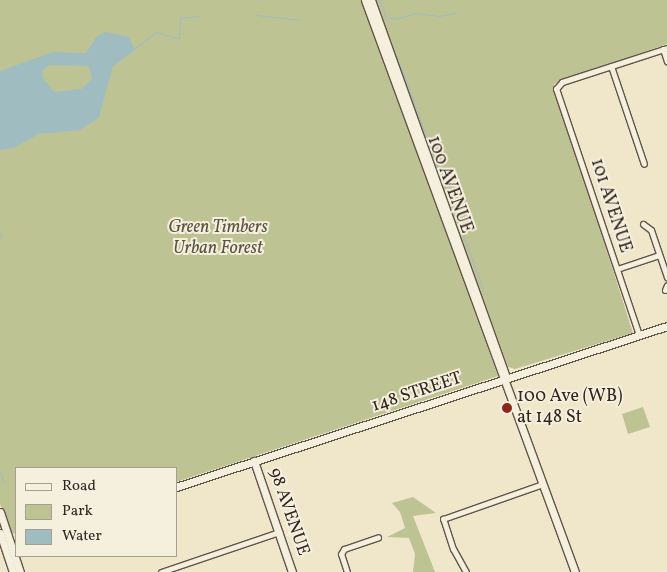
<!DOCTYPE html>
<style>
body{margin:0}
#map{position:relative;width:667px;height:572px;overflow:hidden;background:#f0e6ca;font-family:Vollkorn,serif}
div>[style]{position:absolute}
.green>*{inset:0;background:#bec394}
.water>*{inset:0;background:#9fbdc1}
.stream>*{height:1px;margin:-0.5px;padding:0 0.5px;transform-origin:0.5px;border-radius:0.5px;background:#9fbdc1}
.roads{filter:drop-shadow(1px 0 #62554a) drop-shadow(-1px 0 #62554a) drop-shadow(0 1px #62554a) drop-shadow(0 -1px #62554a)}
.street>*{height:5px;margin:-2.5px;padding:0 2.5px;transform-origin:2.5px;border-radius:2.5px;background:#f5efdd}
.secondary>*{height:7px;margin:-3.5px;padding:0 3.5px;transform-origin:3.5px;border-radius:3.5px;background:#f5efdd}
.dots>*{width:14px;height:14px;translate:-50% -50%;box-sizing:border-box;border:2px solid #f5efdd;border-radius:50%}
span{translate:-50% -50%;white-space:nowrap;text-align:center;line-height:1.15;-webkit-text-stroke:4px #f5efdd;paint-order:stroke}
.street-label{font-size:18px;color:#322520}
.park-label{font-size:18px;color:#5c5443;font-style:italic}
.poi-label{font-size:18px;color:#322520}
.left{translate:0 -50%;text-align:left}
.legend{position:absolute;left:15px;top:467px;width:162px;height:90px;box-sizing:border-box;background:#f5efdd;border:1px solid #a79e91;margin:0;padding:6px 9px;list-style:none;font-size:15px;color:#322520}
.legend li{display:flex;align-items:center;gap:10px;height:25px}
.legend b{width:25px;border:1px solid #a79e91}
</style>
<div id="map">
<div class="green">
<i style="clip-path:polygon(0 0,362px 0,498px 376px,176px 482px,176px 468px,16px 468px,16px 534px,11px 533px,0 504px)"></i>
<i style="clip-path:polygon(374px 0,667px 0,667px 44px,554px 84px,633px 333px,515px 369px,508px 367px)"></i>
<i style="clip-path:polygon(643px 407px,650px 427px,628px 434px,622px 414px)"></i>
<i style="clip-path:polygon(413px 497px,436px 513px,413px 516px,435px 572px,413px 572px,415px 554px,409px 538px,387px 537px,405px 528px,400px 512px,392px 503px)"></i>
</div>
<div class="water">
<i style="clip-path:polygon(evenodd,106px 32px,129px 37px,135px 50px,113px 66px,99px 118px,80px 130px,39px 134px,13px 148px,0 150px,0 71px,53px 52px,86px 53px,97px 36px,106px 32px,50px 65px,89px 66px,92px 79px,81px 89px,54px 92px,42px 77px,43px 70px,50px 65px)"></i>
</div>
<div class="stream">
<i style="left:380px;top:0;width:17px;rotate:73deg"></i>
<i style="left:385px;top:16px;width:9px;rotate:18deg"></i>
<i style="left:394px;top:19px;width:24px;rotate:-15deg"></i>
<i style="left:417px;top:13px;width:22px;rotate:8deg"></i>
<i style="left:439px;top:16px;width:17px;rotate:-10deg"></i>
<i style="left:256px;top:15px;width:43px;rotate:6.6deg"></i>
<i style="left:135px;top:48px;width:26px;rotate:-37deg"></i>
<i style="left:156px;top:32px;width:24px;rotate:15deg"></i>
<i style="left:179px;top:38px;width:20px;rotate:-87deg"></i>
<i style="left:180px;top:18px;width:18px;rotate:-6deg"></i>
<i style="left:399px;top:63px;width:241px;rotate:69.6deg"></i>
<i style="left:0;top:233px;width:5px;rotate:68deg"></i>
<i style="left:0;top:471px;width:13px;rotate:72deg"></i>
</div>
<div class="roads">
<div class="street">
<i style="left:663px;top:49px;width:13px;rotate:72deg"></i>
<i style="left:611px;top:66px;width:103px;rotate:71.4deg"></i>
<i style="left:643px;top:224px;width:10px;rotate:37deg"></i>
<i style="left:651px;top:230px;width:50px;rotate:71.2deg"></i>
<i style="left:617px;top:269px;width:44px;rotate:-18.4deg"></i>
<i style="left:665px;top:290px;width:5px;rotate:-68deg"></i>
<i style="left:639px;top:335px;width:260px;rotate:-108.6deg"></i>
<i style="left:556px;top:89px;width:9px;rotate:-49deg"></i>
<i style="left:562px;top:82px;width:110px;rotate:-17.9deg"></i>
<i style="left:161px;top:572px;width:125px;rotate:-18.7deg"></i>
<i style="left:347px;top:572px;width:19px;rotate:-108deg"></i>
<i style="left:341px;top:554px;width:6px;rotate:-59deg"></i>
<i style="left:344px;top:549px;width:36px;rotate:-19deg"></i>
<i style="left:466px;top:572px;width:26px;rotate:-119deg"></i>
<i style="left:453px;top:549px;width:32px;rotate:-108deg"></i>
<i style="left:443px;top:519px;width:106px;rotate:-19.3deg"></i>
</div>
<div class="secondary">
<i style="left:365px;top:0;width:609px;rotate:69.84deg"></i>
<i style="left:371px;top:0;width:400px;rotate:70.3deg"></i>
<i style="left:254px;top:461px;width:117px;rotate:71.1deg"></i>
<i style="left:176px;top:487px;width:517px;rotate:-18.15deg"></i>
<i style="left:0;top:512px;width:63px;rotate:71.6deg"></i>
<i style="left:0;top:533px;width:41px;rotate:71.6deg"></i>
</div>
</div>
<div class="dots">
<i style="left:507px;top:408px;background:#8f2418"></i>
</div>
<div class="street-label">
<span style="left:449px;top:185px;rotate:70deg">100 AVENUE</span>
<span style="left:610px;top:206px;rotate:72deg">101 AVENUE</span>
<span style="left:417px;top:393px;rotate:-18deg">148 STREET</span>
<span style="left:288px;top:512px;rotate:71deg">98 AVENUE</span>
</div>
<div class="park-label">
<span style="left:218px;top:239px">Green Timbers<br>Urban Forest</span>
</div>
<div class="poi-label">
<span class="left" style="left:517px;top:408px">100 Ave (WB)<br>at 148 St</span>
</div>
<ul class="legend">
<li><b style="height:6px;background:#f5efdd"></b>Road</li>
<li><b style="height:14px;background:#bec394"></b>Park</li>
<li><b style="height:14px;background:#9fbdc1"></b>Water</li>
</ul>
</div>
